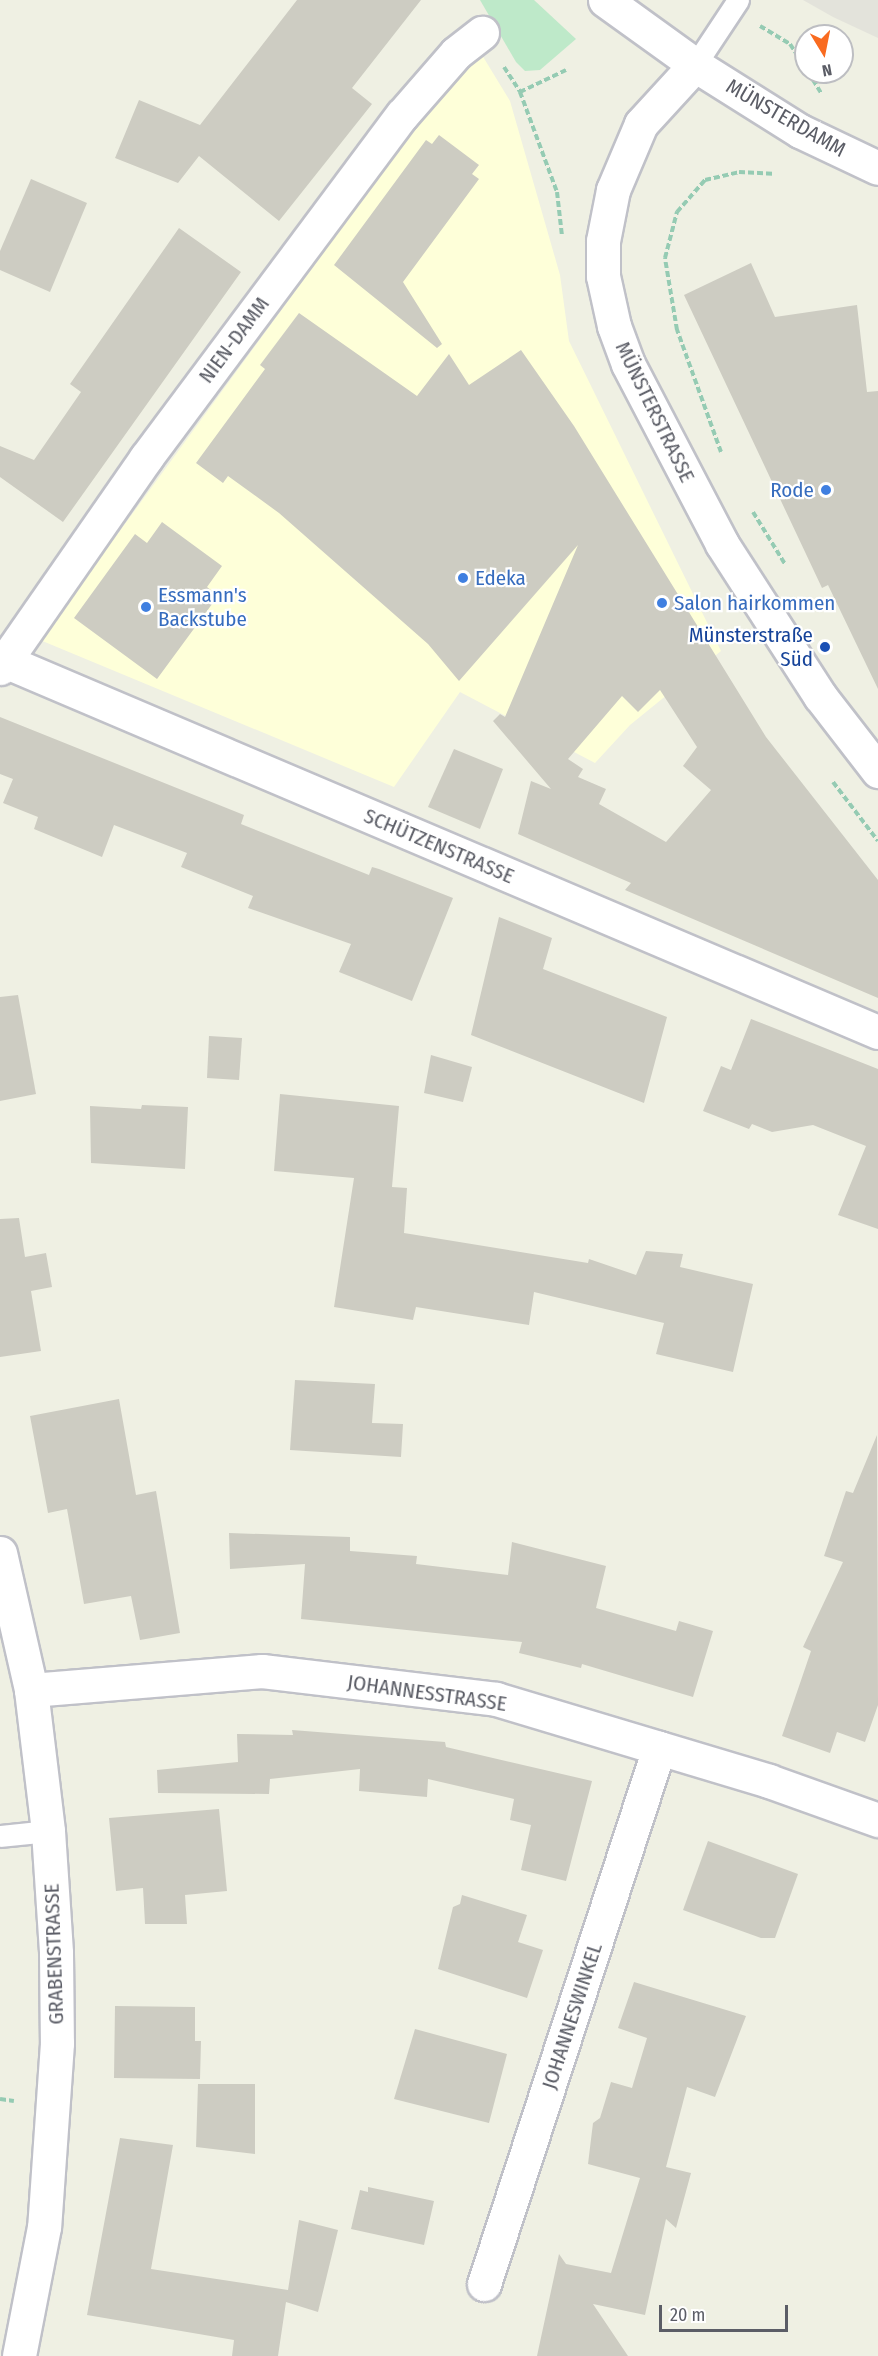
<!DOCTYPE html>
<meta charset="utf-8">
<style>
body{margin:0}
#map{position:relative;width:878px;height:2356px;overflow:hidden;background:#eff0e3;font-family:"Fira Sans Condensed",sans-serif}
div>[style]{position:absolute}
.commercial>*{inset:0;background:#feffd9}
.industrial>*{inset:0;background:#e3e3db}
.green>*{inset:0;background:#bee9c9}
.building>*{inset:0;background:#cdccc2}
.path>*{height:4px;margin-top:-2px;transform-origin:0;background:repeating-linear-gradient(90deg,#95cbb3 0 6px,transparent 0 9px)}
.roads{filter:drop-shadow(2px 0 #c0c1c8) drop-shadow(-2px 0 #c0c1c8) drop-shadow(0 2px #c0c1c8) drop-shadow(0 -2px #c0c1c8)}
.service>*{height:21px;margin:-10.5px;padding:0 10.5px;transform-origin:10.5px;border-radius:10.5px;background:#fff}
.minor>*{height:33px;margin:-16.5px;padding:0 16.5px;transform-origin:16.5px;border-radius:16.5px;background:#fff}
.secondary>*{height:33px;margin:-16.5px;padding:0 16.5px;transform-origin:16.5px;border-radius:16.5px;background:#fff}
.dots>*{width:16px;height:16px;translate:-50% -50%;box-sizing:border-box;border:3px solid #fff;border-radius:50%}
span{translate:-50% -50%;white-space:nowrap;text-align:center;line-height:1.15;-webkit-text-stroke:4.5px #fff;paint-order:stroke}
.street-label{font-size:21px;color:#5b5d66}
.shop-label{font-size:21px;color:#366cbe}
.right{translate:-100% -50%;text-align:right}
.left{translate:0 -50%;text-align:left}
.transit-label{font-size:21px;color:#164399}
.north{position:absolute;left:794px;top:24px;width:60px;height:60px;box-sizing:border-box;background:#fff;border:2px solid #bdbec2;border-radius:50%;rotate:170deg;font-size:16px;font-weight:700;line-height:24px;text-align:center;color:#5b5d66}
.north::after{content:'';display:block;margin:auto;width:21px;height:27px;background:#f96b20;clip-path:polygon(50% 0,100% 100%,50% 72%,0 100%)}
.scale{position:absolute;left:659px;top:2305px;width:129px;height:27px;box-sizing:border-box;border:3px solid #5b5d66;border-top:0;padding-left:8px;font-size:18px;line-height:21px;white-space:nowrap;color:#5b5d66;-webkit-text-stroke:4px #fff;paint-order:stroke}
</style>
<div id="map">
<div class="commercial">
<i style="clip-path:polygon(482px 55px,510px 101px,560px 275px,569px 341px,721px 651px,630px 725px,595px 763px,460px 692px,394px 787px,40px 640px,430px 107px)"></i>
</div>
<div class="industrial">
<i style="clip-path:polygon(803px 0,878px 0,878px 38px,833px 17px)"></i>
</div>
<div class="green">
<i style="clip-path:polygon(480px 0,534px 0,576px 39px,540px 70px,525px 71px,516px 62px)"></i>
</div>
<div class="building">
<i style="clip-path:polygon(297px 0,421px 0,352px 88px,372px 104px,279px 221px,199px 156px,178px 183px,115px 158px,139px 100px,200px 125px)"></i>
<i style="clip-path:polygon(439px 135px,479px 165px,472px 174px,479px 179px,403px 282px,442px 344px,437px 348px,334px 265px,426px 140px,432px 144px)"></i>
<i style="clip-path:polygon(31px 179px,87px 203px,50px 292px,0 270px,0 251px)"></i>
<i style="clip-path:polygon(179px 228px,241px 272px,63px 522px,0 477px,0 446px,34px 460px,81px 392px,70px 384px)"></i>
<i style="clip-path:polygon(751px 263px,775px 317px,857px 305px,867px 392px,878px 391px,878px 689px,828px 585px,822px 588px,684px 295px)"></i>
<i style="clip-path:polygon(evenodd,299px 313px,417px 396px,449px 354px,469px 385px,521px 350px,574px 426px,766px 737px,878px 880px,878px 998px,625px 890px,631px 883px,518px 834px,531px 781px,551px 789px,493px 721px,500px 714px,505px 717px,578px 545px,459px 681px,428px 644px,279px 513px,228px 476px,223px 483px,196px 463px,265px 369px,260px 365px,299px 313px,660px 690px,697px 747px,683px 766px,711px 790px,666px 842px,599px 804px,606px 789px,578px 777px,583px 769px,568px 759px,622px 696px,638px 712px,660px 690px)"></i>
<i style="clip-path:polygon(162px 522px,222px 566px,207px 587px,218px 596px,157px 679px,74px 618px,135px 534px,147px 543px)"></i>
<i style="clip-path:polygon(0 717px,244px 815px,241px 824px,369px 875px,372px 867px,379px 869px,453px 898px,412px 1001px,339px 972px,351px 944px,248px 908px,253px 896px,181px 867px,187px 853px,114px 825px,102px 857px,34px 829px,38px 817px,3px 803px,13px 779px,0 774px)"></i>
<i style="clip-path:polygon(454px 749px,503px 769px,480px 829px,428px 807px)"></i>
<i style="clip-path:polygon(499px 917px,552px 938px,543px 969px,667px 1017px,644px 1103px,471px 1035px)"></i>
<i style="clip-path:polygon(18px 995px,36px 1094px,0 1101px,0 997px)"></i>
<i style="clip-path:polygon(751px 1019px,878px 1069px,878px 1229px,838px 1215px,866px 1146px,813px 1125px,772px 1132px,752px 1124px,749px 1129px,703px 1111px,721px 1066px,731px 1070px)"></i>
<i style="clip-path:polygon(209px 1036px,242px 1038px,239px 1080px,207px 1078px)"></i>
<i style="clip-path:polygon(431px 1055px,472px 1067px,463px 1102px,424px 1093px)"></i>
<i style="clip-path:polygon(280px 1094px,399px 1106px,392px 1187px,407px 1188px,404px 1233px,588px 1263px,589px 1259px,636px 1275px,646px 1251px,683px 1254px,680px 1267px,753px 1284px,733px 1372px,656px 1354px,664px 1323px,534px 1292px,529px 1325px,416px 1307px,413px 1320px,334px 1307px,354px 1178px,274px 1171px)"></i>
<i style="clip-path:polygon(142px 1105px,188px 1107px,185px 1169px,91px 1163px,90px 1106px,141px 1109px)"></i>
<i style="clip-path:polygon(19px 1218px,25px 1257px,46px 1253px,52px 1287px,31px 1291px,41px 1351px,0 1357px,0 1219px)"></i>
<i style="clip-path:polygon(295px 1380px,375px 1384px,372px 1423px,403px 1424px,401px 1457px,290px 1450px)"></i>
<i style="clip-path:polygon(119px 1399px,136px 1495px,156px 1491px,180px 1633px,140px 1640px,131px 1596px,84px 1604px,67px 1509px,48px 1513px,30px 1416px)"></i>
<i style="clip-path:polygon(877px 1435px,878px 1705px,865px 1742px,837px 1732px,830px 1753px,782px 1736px,811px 1651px,803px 1647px,843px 1562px,824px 1556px,846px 1491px,853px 1493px)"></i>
<i style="clip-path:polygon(229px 1533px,350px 1537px,350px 1551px,417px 1556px,416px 1564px,508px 1575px,512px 1542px,606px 1566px,596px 1608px,676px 1631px,679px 1621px,713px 1631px,693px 1697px,582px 1664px,581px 1668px,519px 1653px,522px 1642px,301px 1619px,305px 1564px,230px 1569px)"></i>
<i style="clip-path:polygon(292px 1730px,445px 1742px,446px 1747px,592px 1781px,566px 1881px,521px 1870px,531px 1825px,510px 1820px,514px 1799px,428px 1779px,427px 1797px,359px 1791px,360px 1769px,270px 1779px,269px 1794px,158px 1793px,157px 1770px,238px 1762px,237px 1734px,293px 1735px)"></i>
<i style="clip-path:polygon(219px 1809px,227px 1891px,185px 1895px,187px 1924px,145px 1924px,143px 1888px,116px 1891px,109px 1818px)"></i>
<i style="clip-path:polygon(708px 1841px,798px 1874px,775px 1938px,761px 1938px,683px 1910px)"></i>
<i style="clip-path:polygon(462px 1895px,527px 1915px,518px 1942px,543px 1950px,527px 1998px,438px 1969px,453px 1907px,460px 1904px)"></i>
<i style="clip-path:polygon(634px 1982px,746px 2016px,715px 2097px,687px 2087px,666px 2167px,691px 2173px,676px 2228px,666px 2219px,645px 2315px,593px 2304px,628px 2356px,537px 2356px,559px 2254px,566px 2264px,611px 2273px,640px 2178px,588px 2164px,593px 2123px,600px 2118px,611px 2082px,632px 2088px,647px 2038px,618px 2028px)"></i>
<i style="clip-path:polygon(115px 2006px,195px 2007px,195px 2041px,201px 2041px,200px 2079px,114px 2078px)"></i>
<i style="clip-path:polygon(415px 2029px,507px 2054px,489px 2123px,394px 2099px)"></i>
<i style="clip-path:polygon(198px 2084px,255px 2084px,255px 2154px,196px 2147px)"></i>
<i style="clip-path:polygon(120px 2138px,173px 2145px,151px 2269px,288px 2290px,299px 2220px,338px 2230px,318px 2312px,286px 2302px,278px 2356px,232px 2356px,234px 2340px,87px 2315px)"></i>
<i style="clip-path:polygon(368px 2187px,434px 2201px,424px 2245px,351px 2229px,360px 2190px,368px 2192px)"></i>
</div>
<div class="path">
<i style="left:760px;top:26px;width:35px;rotate:31deg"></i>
<i style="left:790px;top:44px;width:30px;rotate:57deg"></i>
<i style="left:504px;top:67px;width:30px;rotate:57deg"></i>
<i style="left:520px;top:92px;width:107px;rotate:69.7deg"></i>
<i style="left:557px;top:192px;width:44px;rotate:83.5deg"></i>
<i style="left:808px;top:72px;width:25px;rotate:58deg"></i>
<i style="left:520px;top:92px;width:51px;rotate:-25.6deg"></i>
<i style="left:721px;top:452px;width:130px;rotate:-109.8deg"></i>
<i style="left:677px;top:330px;width:73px;rotate:-99.5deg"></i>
<i style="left:665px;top:258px;width:48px;rotate:-75.4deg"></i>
<i style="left:677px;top:212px;width:43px;rotate:-48.8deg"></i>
<i style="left:705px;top:180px;width:35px;rotate:-13deg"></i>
<i style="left:739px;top:172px;width:34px;rotate:3deg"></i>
<i style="left:753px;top:512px;width:61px;rotate:58.4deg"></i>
<i style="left:833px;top:782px;width:74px;rotate:52.7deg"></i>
<i style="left:0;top:2099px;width:14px;rotate:8deg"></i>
</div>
<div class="roads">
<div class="service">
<i style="left:695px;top:65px;width:78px;rotate:-56.5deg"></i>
<i style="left:0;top:1836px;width:48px;rotate:-5.9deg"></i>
</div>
<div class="minor">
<i style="left:695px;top:65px;width:80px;rotate:132.5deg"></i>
<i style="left:641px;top:124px;width:72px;rotate:113deg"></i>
<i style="left:613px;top:190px;width:52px;rotate:101.1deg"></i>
<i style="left:603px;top:241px;width:35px;rotate:90deg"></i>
<i style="left:603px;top:276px;width:51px;rotate:77.6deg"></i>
<i style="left:614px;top:326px;width:40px;rotate:69.8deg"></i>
<i style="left:628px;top:364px;width:203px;rotate:62.4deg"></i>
<i style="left:722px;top:544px;width:181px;rotate:57.2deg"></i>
<i style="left:820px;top:696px;width:95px;rotate:52.3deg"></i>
<i style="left:0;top:659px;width:954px;rotate:23.02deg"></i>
<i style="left:0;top:668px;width:256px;rotate:-55.2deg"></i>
<i style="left:146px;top:458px;width:428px;rotate:-53.3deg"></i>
<i style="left:402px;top:115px;width:82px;rotate:-48.9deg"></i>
<i style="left:456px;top:53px;width:33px;rotate:-38deg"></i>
<i style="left:0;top:1553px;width:140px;rotate:77.2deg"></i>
<i style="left:31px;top:1690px;width:142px;rotate:83.1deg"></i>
<i style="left:48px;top:1831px;width:122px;rotate:86.2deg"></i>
<i style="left:56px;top:1953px;width:90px;rotate:89.4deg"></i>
<i style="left:57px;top:2043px;width:184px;rotate:94deg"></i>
<i style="left:44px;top:2227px;width:131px;rotate:101deg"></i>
<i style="left:31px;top:1690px;width:232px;rotate:-4.7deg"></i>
<i style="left:262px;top:1671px;width:236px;rotate:6.8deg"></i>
<i style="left:496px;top:1699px;width:285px;rotate:16.7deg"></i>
<i style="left:769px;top:1781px;width:116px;rotate:19.7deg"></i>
<i style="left:484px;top:2284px;width:564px;rotate:-71.92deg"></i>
</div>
<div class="secondary">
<i style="left:605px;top:0;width:111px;rotate:35.8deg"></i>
<i style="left:695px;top:65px;width:124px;rotate:32.2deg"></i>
<i style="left:800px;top:131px;width:86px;rotate:25.4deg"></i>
</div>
</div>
<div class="dots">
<i style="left:826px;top:490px;background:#3f7fe0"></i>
<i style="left:463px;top:578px;background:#3f7fe0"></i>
<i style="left:662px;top:603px;background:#3f7fe0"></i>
<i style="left:146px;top:607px;background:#3f7fe0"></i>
<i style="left:825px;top:647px;background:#1a4fb4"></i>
</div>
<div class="street-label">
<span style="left:786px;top:118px;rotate:30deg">MÜNSTERDAMM</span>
<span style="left:234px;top:340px;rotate:-53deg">NIEN-DAMM</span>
<span style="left:655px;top:412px;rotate:64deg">MÜNSTERSTRASSE</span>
<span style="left:439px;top:846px;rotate:23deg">SCHÜTZENSTRASSE</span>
<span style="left:427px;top:1693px;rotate:8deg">JOHANNESSTRASSE</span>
<span style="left:54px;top:1954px;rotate:-92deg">GRABENSTRASSE</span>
<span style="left:572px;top:2016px;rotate:-72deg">JOHANNESWINKEL</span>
</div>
<div class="shop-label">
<span class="right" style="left:814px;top:490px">Rode</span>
<span class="left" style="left:475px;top:578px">Edeka</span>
<span class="left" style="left:158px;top:607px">Essmann's<br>Backstube</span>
<span class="left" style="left:674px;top:603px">Salon hairkommen</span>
</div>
<div class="transit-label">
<span class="right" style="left:813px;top:647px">Münsterstraße<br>Süd</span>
</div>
<div class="north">N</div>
<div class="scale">20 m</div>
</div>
